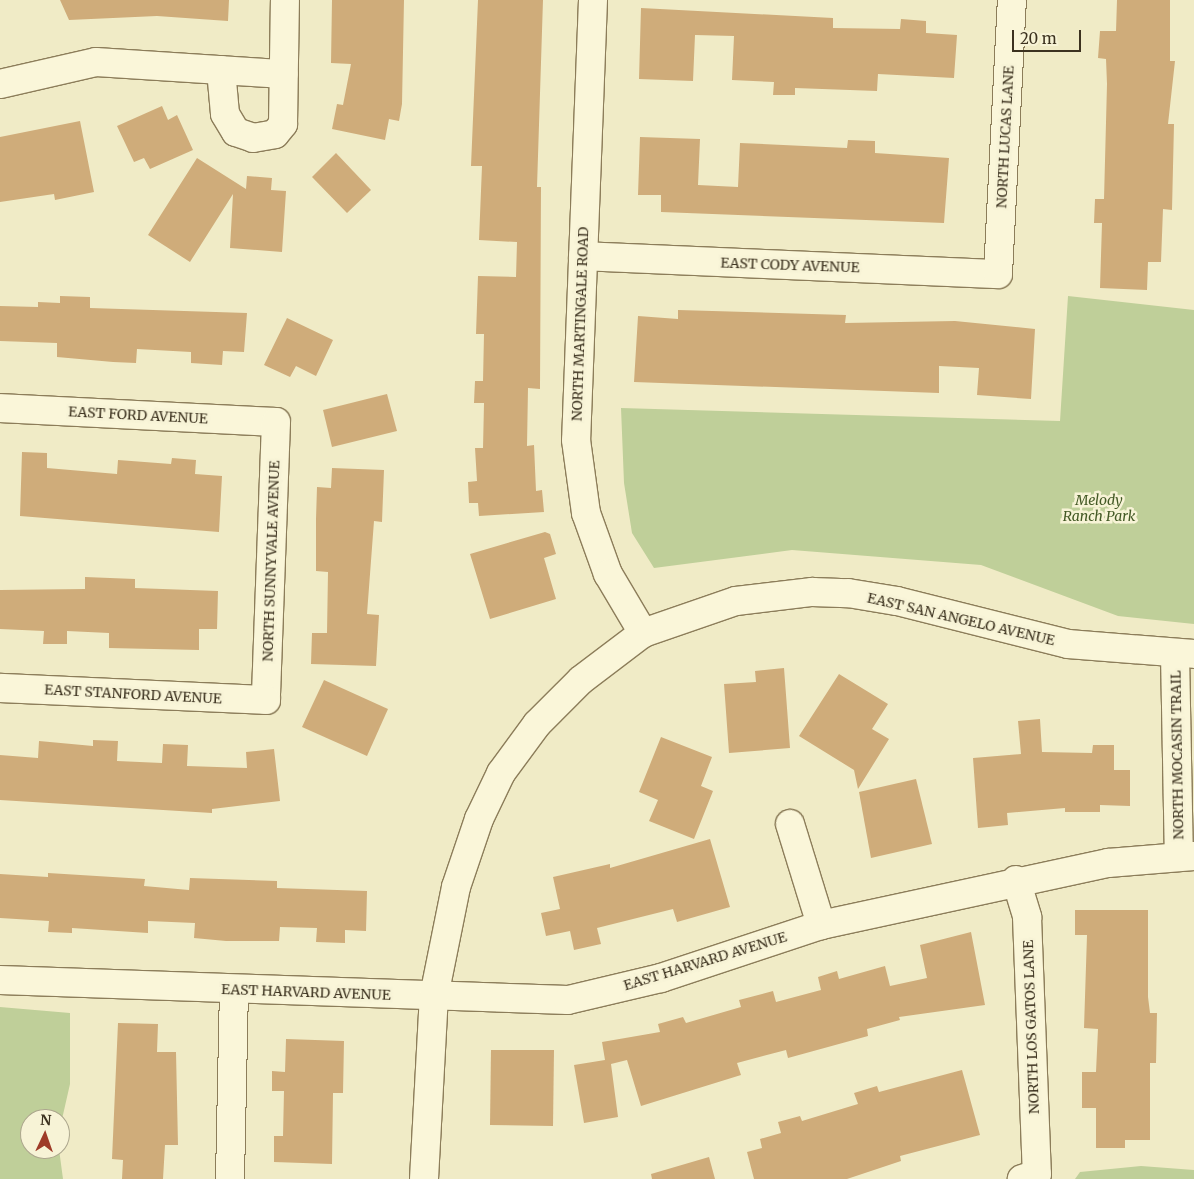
<!DOCTYPE html>
<style>
body{margin:0}
#map{position:relative;width:1194px;height:1179px;overflow:hidden;background:#f0ebc6;font-family:Merriweather,serif}
div>[style]{position:absolute}
.green>*{inset:0;background:#bfcf99}
.building>*{inset:0;background:#cfac7a}
.roads{filter:drop-shadow(1px 0 #8c7d5a) drop-shadow(-1px 0 #8c7d5a) drop-shadow(0 1px #8c7d5a) drop-shadow(0 -1px #8c7d5a)}
.street>*{height:28px;margin:-14px;padding:0 14px;transform-origin:14px;border-radius:14px;background:#faf6d9}
span{translate:-50% -50%;white-space:nowrap;text-align:center;line-height:1.15;-webkit-text-stroke:5px #f7f3d6;paint-order:stroke}
.street-label{font-size:14px;color:#3c321f}
.park-label{font-size:14px;color:#435925;font-style:italic}
.north{position:absolute;left:20px;top:1109px;width:50px;height:50px;box-sizing:border-box;background:#f7f3d6;border:1px solid #aca68d;border-radius:50%;rotate:3deg;font-size:14px;font-weight:700;line-height:20px;text-align:center;color:#3c321f}
.north::after{content:'';display:block;margin:auto;width:18px;height:22px;background:#9e3b28;clip-path:polygon(50% 0,100% 100%,50% 72%,0 100%)}
.scale{position:absolute;left:1012px;top:30px;width:69px;height:22px;box-sizing:border-box;border:2px solid #3c321f;border-top:0;padding-left:6px;font-size:15px;line-height:18px;white-space:nowrap;color:#3c321f;-webkit-text-stroke:4px #f7f3d6;paint-order:stroke}
</style>
<div id="map">
<div class="green">
<i style="clip-path:polygon(1068px 296px,1194px 310px,1194px 624px,1118px 616px,981px 565px,792px 550px,654px 568px,632px 533px,624px 483px,621px 408px,1060px 421px)"></i>
<i style="clip-path:polygon(0 1007px,70px 1013px,70px 1084px,60px 1128px,60px 1119px,30px 1119px,30px 1149px,59px 1149px,63px 1179px,0 1179px)"></i>
<i style="clip-path:polygon(1141px 1166px,1194px 1170px,1194px 1179px,1075px 1179px,1080px 1172px)"></i>
</div>
<div class="building">
<i style="clip-path:polygon(60px 0,229px 0,228px 21px,157px 16px,69px 20px)"></i>
<i style="clip-path:polygon(332px 0,404px 0,402px 104px,399px 121px,389px 119px,385px 140px,332px 129px,337px 104px,343px 105px,351px 64px,331px 63px)"></i>
<i style="clip-path:polygon(478px 0,543px 0,537px 187px,541px 187px,540px 389px,528px 388px,527px 446px,534px 445px,536px 491px,542px 490px,544px 512px,479px 516px,478px 503px,469px 503px,468px 482px,477px 481px,475px 448px,483px 448px,484px 403px,474px 403px,475px 381px,483px 381px,484px 334px,476px 334px,478px 276px,516px 277px,517px 242px,479px 240px,482px 166px,471px 166px)"></i>
<i style="clip-path:polygon(1117px 0,1170px 0,1170px 61px,1175px 61px,1168px 124px,1174px 124px,1172px 210px,1163px 209px,1161px 262px,1148px 262px,1147px 290px,1100px 288px,1102px 223px,1094px 223px,1095px 199px,1104px 199px,1107px 84px,1106px 59px,1098px 58px,1100px 31px,1116px 31px)"></i>
<i style="clip-path:polygon(641px 8px,833px 18px,833px 28px,900px 29px,901px 19px,926px 21px,926px 33px,957px 35px,954px 78px,878px 74px,877px 91px,795px 88px,795px 95px,773px 95px,774px 82px,732px 80px,734px 36px,695px 35px,693px 81px,639px 79px)"></i>
<i style="clip-path:polygon(162px 106px,168px 120px,177px 115px,193px 150px,150px 169px,144px 158px,134px 162px,117px 126px)"></i>
<i style="clip-path:polygon(80px 121px,94px 192px,55px 200px,54px 194px,0 202px,0 137px)"></i>
<i style="clip-path:polygon(640px 137px,700px 139px,698px 185px,738px 187px,740px 143px,847px 148px,848px 140px,875px 141px,875px 153px,949px 158px,944px 223px,661px 212px,661px 195px,638px 195px)"></i>
<i style="clip-path:polygon(336px 153px,371px 190px,347px 213px,312px 177px)"></i>
<i style="clip-path:polygon(197px 158px,246px 189px,247px 176px,272px 178px,271px 190px,286px 191px,282px 252px,230px 248px,233px 194px,190px 262px,148px 235px)"></i>
<i style="clip-path:polygon(60px 296px,90px 297px,90px 308px,247px 313px,244px 352px,223px 351px,222px 365px,191px 363px,191px 352px,137px 349px,136px 363px,113px 362px,57px 357px,57px 343px,0 341px,0 306px,38px 307px,38px 302px,60px 303px)"></i>
<i style="clip-path:polygon(678px 310px,846px 315px,845px 323px,955px 321px,1035px 329px,1031px 399px,977px 395px,979px 368px,939px 366px,939px 393px,634px 382px,638px 316px,678px 319px)"></i>
<i style="clip-path:polygon(287px 318px,333px 340px,316px 376px,296px 366px,290px 377px,264px 365px)"></i>
<i style="clip-path:polygon(387px 394px,397px 431px,332px 447px,323px 410px)"></i>
<i style="clip-path:polygon(22px 452px,47px 453px,47px 468px,117px 474px,118px 460px,171px 464px,172px 458px,196px 460px,195px 474px,222px 476px,219px 532px,20px 516px)"></i>
<i style="clip-path:polygon(332px 468px,384px 470px,382px 522px,374px 521px,367px 614px,379px 615px,376px 666px,311px 664px,312px 633px,327px 633px,328px 572px,316px 571px,316px 519px,317px 487px,331px 488px)"></i>
<i style="clip-path:polygon(545px 532px,550px 534px,556px 554px,544px 558px,556px 599px,490px 619px,470px 554px)"></i>
<i style="clip-path:polygon(85px 577px,135px 579px,135px 588px,218px 591px,217px 629px,199px 629px,199px 650px,109px 648px,109px 633px,67px 631px,67px 644px,43px 644px,44px 631px,0 629px,0 590px,85px 589px)"></i>
<i style="clip-path:polygon(784px 668px,790px 748px,729px 753px,724px 684px,756px 682px,755px 671px)"></i>
<i style="clip-path:polygon(839px 674px,888px 704px,872px 729px,889px 739px,858px 789px,854px 770px,799px 736px)"></i>
<i style="clip-path:polygon(324px 680px,388px 709px,367px 756px,302px 727px)"></i>
<i style="clip-path:polygon(1040px 719px,1042px 752px,1092px 753px,1093px 745px,1114px 745px,1114px 770px,1130px 770px,1130px 806px,1100px 805px,1100px 812px,1065px 812px,1065px 808px,1007px 813px,1008px 825px,978px 828px,973px 758px,1021px 754px,1018px 721px)"></i>
<i style="clip-path:polygon(661px 737px,712px 757px,701px 786px,713px 791px,694px 839px,649px 821px,658px 800px,639px 792px)"></i>
<i style="clip-path:polygon(93px 740px,118px 741px,117px 761px,162px 763px,163px 744px,188px 745px,187px 766px,247px 768px,246px 752px,274px 749px,280px 801px,212px 809px,212px 813px,0 800px,0 755px,38px 758px,39px 741px,93px 746px)"></i>
<i style="clip-path:polygon(916px 779px,932px 844px,871px 858px,859px 792px)"></i>
<i style="clip-path:polygon(710px 839px,730px 907px,677px 922px,673px 909px,597px 928px,601px 944px,574px 950px,570px 931px,546px 936px,541px 913px,560px 909px,553px 877px,610px 864px,610px 868px)"></i>
<i style="clip-path:polygon(48px 873px,145px 879px,144px 886px,189px 890px,190px 878px,277px 881px,277px 888px,367px 891px,366px 931px,345px 930px,345px 943px,316px 942px,317px 928px,280px 927px,279px 941px,226px 941px,194px 938px,195px 923px,148px 921px,148px 933px,72px 928px,72px 933px,48px 932px,49px 921px,0 918px,0 874px,48px 877px)"></i>
<i style="clip-path:polygon(1075px 910px,1148px 910px,1148px 997px,1150px 1013px,1157px 1013px,1156px 1063px,1150px 1063px,1150px 1140px,1125px 1140px,1125px 1148px,1096px 1148px,1096px 1108px,1082px 1108px,1082px 1072px,1096px 1072px,1098px 1029px,1084px 1028px,1087px 935px,1075px 935px)"></i>
<i style="clip-path:polygon(971px 932px,985px 1005px,899px 1017px,900px 1020px,867px 1029px,868px 1036px,788px 1058px,786px 1050px,737px 1063px,741px 1075px,641px 1106px,627px 1060px,611px 1064px,618px 1117px,584px 1123px,574px 1065px,605px 1060px,602px 1042px,660px 1032px,658px 1024px,683px 1017px,686px 1023px,741px 1007px,739px 1000px,773px 991px,776px 1002px,821px 990px,818px 977px,837px 971px,839px 979px,885px 966px,890px 986px,927px 978px,920px 945px)"></i>
<i style="clip-path:polygon(118px 1023px,158px 1024px,157px 1052px,176px 1052px,178px 1145px,165px 1145px,163px 1179px,122px 1179px,123px 1160px,112px 1159px)"></i>
<i style="clip-path:polygon(286px 1039px,344px 1041px,343px 1093px,333px 1093px,332px 1164px,274px 1162px,274px 1136px,283px 1136px,284px 1091px,272px 1091px,272px 1071px,285px 1072px)"></i>
<i style="clip-path:polygon(491px 1050px,554px 1050px,553px 1126px,490px 1125px)"></i>
<i style="clip-path:polygon(962px 1070px,980px 1135px,900px 1156px,901px 1161px,847px 1179px,754px 1179px,747px 1152px,762px 1148px,760px 1139px,781px 1133px,778px 1122px,800px 1116px,802px 1121px,858px 1104px,854px 1093px,877px 1086px,879px 1092px)"></i>
<i style="clip-path:polygon(709px 1157px,715px 1179px,652px 1179px,651px 1174px)"></i>
</div>
<div class="roads">
<div class="street">
<i style="left:593px;top:0;width:440px;rotate:92.2deg"></i>
<i style="left:576px;top:440px;width:74px;rotate:82.2deg"></i>
<i style="left:586px;top:513px;width:65px;rotate:70.2deg"></i>
<i style="left:608px;top:574px;width:69px;rotate:59.3deg"></i>
<i style="left:221px;top:70px;width:44px;rotate:84.8deg"></i>
<i style="left:225px;top:114px;width:21px;rotate:59deg"></i>
<i style="left:236px;top:132px;width:18px;rotate:19deg"></i>
<i style="left:253px;top:138px;width:22px;rotate:-10deg"></i>
<i style="left:275px;top:134px;width:13px;rotate:-51deg"></i>
<i style="left:283px;top:124px;width:124px;rotate:-89.1deg"></i>
<i style="left:0;top:84px;width:98px;rotate:-12.9deg"></i>
<i style="left:96px;top:62px;width:188px;rotate:3.7deg"></i>
<i style="left:583px;top:256px;width:415px;rotate:2.5deg"></i>
<i style="left:998px;top:274px;width:274px;rotate:-87.1deg"></i>
<i style="left:0;top:408px;width:276px;rotate:2.9deg"></i>
<i style="left:276px;top:422px;width:278px;rotate:92.1deg"></i>
<i style="left:266px;top:700px;width:266px;rotate:-177.4deg"></i>
<i style="left:1175px;top:654px;width:202px;rotate:88.9deg"></i>
<i style="left:790px;top:824px;width:106px;rotate:72.9deg"></i>
<i style="left:1016px;top:880px;width:39px;rotate:73deg"></i>
<i style="left:1027px;top:917px;width:257px;rotate:87.8deg"></i>
<i style="left:1037px;top:1174px;width:16px;rotate:162deg"></i>
<i style="left:0;top:980px;width:568px;rotate:2.02deg"></i>
<i style="left:568px;top:1000px;width:96px;rotate:-13.3deg"></i>
<i style="left:661px;top:978px;width:169px;rotate:-18.3deg"></i>
<i style="left:821px;top:925px;width:294px;rotate:-12.2deg"></i>
<i style="left:1108px;top:863px;width:86px;rotate:-4.7deg"></i>
<i style="left:230px;top:1179px;width:190px;rotate:-88.8deg"></i>
<i style="left:424px;top:1179px;width:183px;rotate:-86.9deg"></i>
<i style="left:434px;top:996px;width:111px;rotate:-78.6deg"></i>
<i style="left:456px;top:887px;width:72px;rotate:-71.3deg"></i>
<i style="left:479px;top:819px;width:51px;rotate:-64.4deg"></i>
<i style="left:501px;top:773px;width:61px;rotate:-53.7deg"></i>
<i style="left:537px;top:724px;width:62px;rotate:-45deg"></i>
<i style="left:581px;top:680px;width:78px;rotate:-37.2deg"></i>
<i style="left:643px;top:633px;width:98px;rotate:-19deg"></i>
<i style="left:736px;top:601px;width:77px;rotate:-6.8deg"></i>
<i style="left:812px;top:592px;width:36px;rotate:2deg"></i>
<i style="left:848px;top:593px;width:50px;rotate:9.3deg"></i>
<i style="left:897px;top:601px;width:176px;rotate:14.1deg"></i>
<i style="left:1068px;top:644px;width:126px;rotate:4.5deg"></i>
</div>
</div>
<div class="street-label">
<span style="left:1005px;top:137px;rotate:-87deg">NORTH LUCAS LANE</span>
<span style="left:790px;top:265px;rotate:2deg">EAST CODY AVENUE</span>
<span style="left:580px;top:324px;rotate:-88deg">NORTH MARTINGALE ROAD</span>
<span style="left:138px;top:415px;rotate:3deg">EAST FORD AVENUE</span>
<span style="left:271px;top:561px;rotate:-88deg">NORTH SUNNYVALE AVENUE</span>
<span style="left:961px;top:619px;rotate:13deg">EAST SAN ANGELO AVENUE</span>
<span style="left:133px;top:694px;rotate:3deg">EAST STANFORD AVENUE</span>
<span style="left:1177px;top:755px;rotate:-91deg">NORTH MOCASIN TRAIL</span>
<span style="left:705px;top:961px;rotate:-17deg">EAST HARVARD AVENUE</span>
<span style="left:306px;top:992px;rotate:2deg">EAST HARVARD AVENUE</span>
<span style="left:1031px;top:1027px;rotate:-92deg">NORTH LOS GATOS LANE</span>
</div>
<div class="park-label">
<span style="left:1099px;top:508px">Melody<br>Ranch Park</span>
</div>
<div class="north">N</div>
<div class="scale">20 m</div>
</div>
